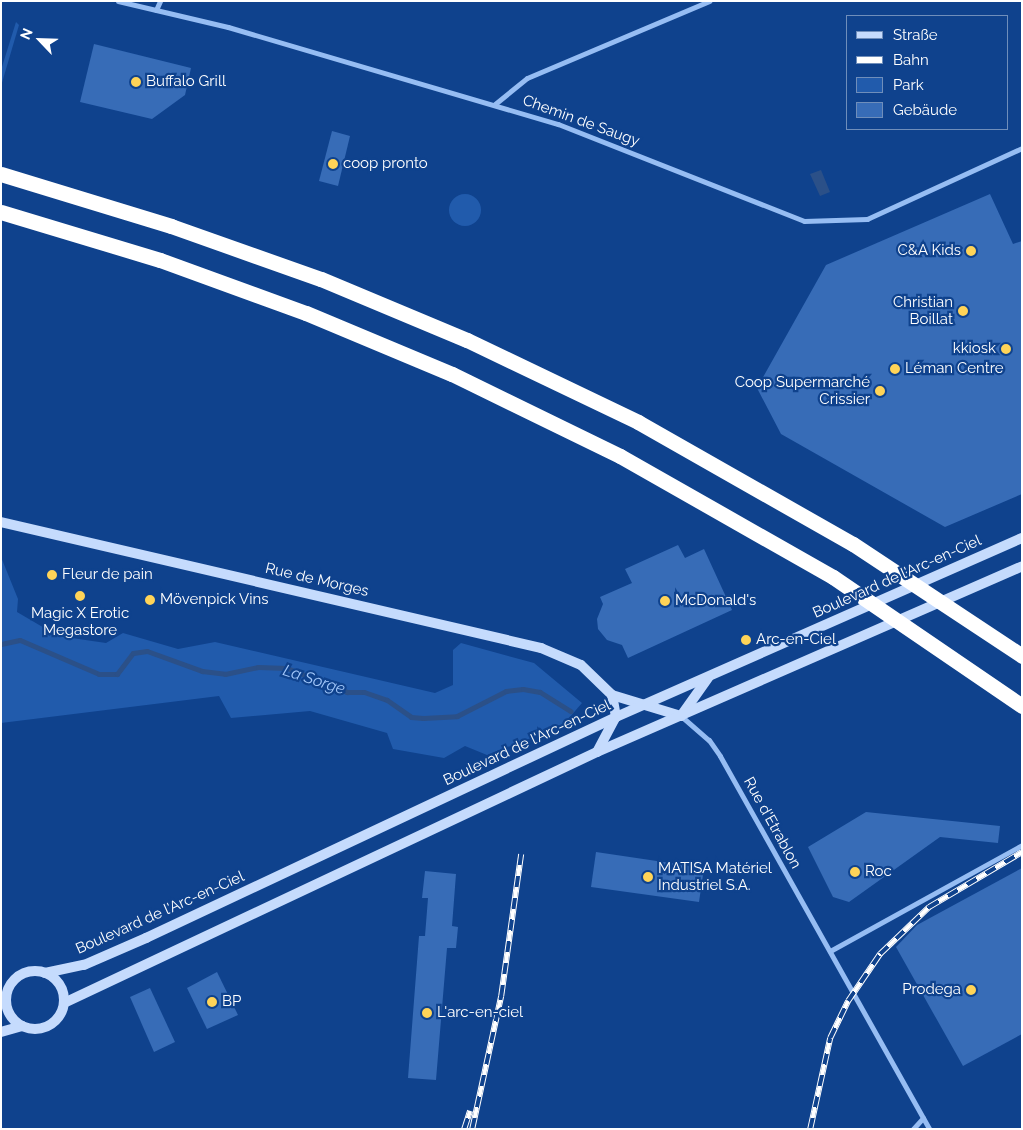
<!DOCTYPE html>
<meta charset="utf-8">
<style>
body{margin:0}
#map{position:relative;width:1023px;height:1130px;overflow:hidden;background:#0f428d;font-family:Raleway,sans-serif}
div>[style]{position:absolute}
.green>*{inset:0;background:#215bac}
.round{border-radius:50%}
.water>*{inset:0;background:#2b5088}
.stream>*{height:5px;margin:-2.5px;padding:0 2.5px;transform-origin:2.5px;border-radius:2.5px;background:#2b5088}
.building>*{inset:0;background:#376cb7}
.street>*{height:5px;margin:-2.5px;padding:0 2.5px;transform-origin:2.5px;border-radius:2.5px;background:#96bdf3}
.secondary>*{height:10px;margin:-5px;padding:0 5px;transform-origin:5px;border-radius:5px;background:#c5dbfd}
.secondary>.ring{margin:-5px;padding:0;box-sizing:content-box;background:none;border:10px solid #c5dbfd;border-radius:50%}
.highway>*{height:15px;margin:-7.5px;padding:0 7.5px;transform-origin:7.5px;border-radius:7.5px;background:#fff}
.rail>*{height:5.5px;margin-top:-2.75px;transform-origin:0;background:repeating-linear-gradient(90deg,#0f428d 0 11px,#fff 0 22px);box-sizing:border-box;border-block:1px solid #fff}
.highway-bridge>*{height:15px;margin:-7.5px;padding:0 7.5px;transform-origin:7.5px;border-radius:7.5px;background:#fff}
.dots>*{width:14px;height:14px;translate:-50% -50%;box-sizing:border-box;border:2px solid #0f428d;border-radius:50%}
span{translate:-50% -50%;white-space:nowrap;text-align:center;line-height:1.15;-webkit-text-stroke:4.5px #0f428d;paint-order:stroke}
.poi-label{font-size:15px;color:#fff}
.left{translate:0 -50%;text-align:left}
.right{translate:-100% -50%;text-align:right}
.street-label{font-size:15px;color:#fff}
.water-label{font-size:16px;color:#a2c7fa;font-style:italic}
.frame{position:absolute;inset:0;border:2px solid #fff;pointer-events:none}
.legend{position:absolute;left:846px;top:15px;width:162px;height:115px;box-sizing:border-box;background:#0f428d;border:1px solid #6f8ebb;margin:0;padding:6px 9px;list-style:none;font-size:15px;color:#fff}
.legend li{display:flex;align-items:center;gap:10px;height:25px}
.legend b{width:25px;border:1px solid #6f8ebb}
.north{position:absolute;left:15px;top:15px;width:50px;height:50px;-webkit-text-stroke:4px #0f428d;paint-order:stroke;rotate:294deg;font-size:14px;font-weight:700;line-height:20px;text-align:center;color:#fff}
.north::after{content:'';display:block;margin:auto;width:18px;height:22px;background:#fff;clip-path:polygon(50% 0,100% 100%,50% 72%,0 100%)}
</style>
<div id="map">
<div class="green">
<i style="clip-path:polygon(16px 22px,19px 25px,1px 86px,1px 70px)"></i>
<i class="round" style="left:449px;top:194px;width:32px;height:32px"></i>
<i style="clip-path:polygon(1px 557px,18px 599px,17px 612px,58px 636px,106px 643px,123px 633px,178px 649px,215px 642px,435px 693px,453px 685px,453px 650px,461px 643px,534px 663px,582px 703px,562px 726px,487px 755px,465px 746px,444px 758px,393px 749px,387px 733px,310px 711px,231px 718px,219px 696px,1px 723px)"></i>
</div>
<div class="water">
<i style="clip-path:polygon(821px 170px,830px 192px,820px 196px,810px 174px)"></i>
</div>
<div class="stream">
<i style="left:1px;top:644px;width:19px;rotate:-12deg"></i>
<i style="left:20px;top:640px;width:86px;rotate:23.3deg"></i>
<i style="left:99px;top:674px;width:18px"></i>
<i style="left:117px;top:674px;width:26px;rotate:-53deg"></i>
<i style="left:133px;top:653px;width:14px;rotate:-8deg"></i>
<i style="left:147px;top:651px;width:59px;rotate:20deg"></i>
<i style="left:202px;top:671px;width:23px;rotate:7deg"></i>
<i style="left:225px;top:674px;width:34px;rotate:-12deg"></i>
<i style="left:258px;top:667px;width:29px;rotate:2deg"></i>
<i style="left:287px;top:668px;width:65px;rotate:21.8deg"></i>
<i style="left:347px;top:692px;width:17px"></i>
<i style="left:364px;top:692px;width:24px;rotate:19deg"></i>
<i style="left:387px;top:700px;width:29px;rotate:35deg"></i>
<i style="left:411px;top:717px;width:12px;rotate:5deg"></i>
<i style="left:423px;top:718px;width:34px;rotate:-3deg"></i>
<i style="left:457px;top:716px;width:55px;rotate:-27deg"></i>
<i style="left:506px;top:691px;width:17px;rotate:-7deg"></i>
<i style="left:523px;top:689px;width:17px;rotate:10deg"></i>
<i style="left:540px;top:692px;width:36px;rotate:32deg"></i>
</div>
<div class="building">
<i style="clip-path:polygon(94px 44px,191px 68px,185px 95px,152px 119px,80px 102px)"></i>
<i style="clip-path:polygon(332px 131px,350px 136px,338px 186px,319px 181px)"></i>
<i style="clip-path:polygon(990px 194px,1013px 244px,1022px 241px,1022px 494px,945px 527px,781px 434px,757px 388px,826px 265px)"></i>
<i style="clip-path:polygon(678px 545px,685px 558px,704px 549px,732px 610px,628px 658px,622px 645px,607px 640px,598px 629px,597px 619px,603px 604px,600px 597px,632px 583px,625px 569px)"></i>
<i style="clip-path:polygon(866px 812px,1000px 826px,998px 843px,940px 837px,849px 902px,833px 897px,808px 847px)"></i>
<i style="clip-path:polygon(596px 852px,704px 868px,699px 902px,591px 887px)"></i>
<i style="clip-path:polygon(1022px 868px,1022px 1034px,963px 1066px,896px 947px,917px 925px)"></i>
<i style="clip-path:polygon(425px 871px,456px 874px,452px 926px,458px 927px,456px 948px,447px 948px,436px 1080px,408px 1078px,419px 936px,425px 936px,428px 898px,422px 898px)"></i>
<i style="clip-path:polygon(217px 972px,238px 1015px,207px 1029px,187px 988px)"></i>
<i style="clip-path:polygon(150px 988px,175px 1042px,154px 1052px,130px 997px)"></i>
</div>
<div class="street">
<i style="left:118px;top:1px;width:113px;rotate:13.3deg"></i>
<i style="left:228px;top:27px;width:344px;rotate:16.4deg"></i>
<i style="left:558px;top:124px;width:264px;rotate:21.5deg"></i>
<i style="left:804px;top:221px;width:63px;rotate:-1.8deg"></i>
<i style="left:867px;top:219px;width:170px;rotate:-24.6deg"></i>
<i style="left:156px;top:10px;width:10px;rotate:-66deg"></i>
<i style="left:495px;top:104px;width:41px;rotate:-39.1deg"></i>
<i style="left:527px;top:78px;width:198px;rotate:-22.9deg"></i>
<i style="left:681px;top:716px;width:37px;rotate:41deg"></i>
<i style="left:709px;top:740px;width:19px;rotate:55deg"></i>
<i style="left:720px;top:756px;width:428px;rotate:60.7deg"></i>
<i style="left:830px;top:951px;width:219px;rotate:-28.9deg"></i>
<i style="left:913px;top:1129px;width:15px;rotate:-48deg"></i>
</div>
<div class="secondary">
<i style="left:1px;top:522px;width:555px;rotate:13.13deg"></i>
<i style="left:541px;top:648px;width:43px;rotate:23deg"></i>
<i style="left:581px;top:665px;width:43px;rotate:44.1deg"></i>
<i style="left:612px;top:695px;width:72px;rotate:16.9deg"></i>
<i style="left:681px;top:716px;width:47px;rotate:-54.6deg"></i>
<i style="left:597px;top:752px;width:40px;rotate:-62deg"></i>
<i style="left:616px;top:717px;width:22px;rotate:-100deg"></i>
<i class="ring" style="left:6px;top:971px;width:48px;height:48px"></i>
<i style="left:45px;top:973px;width:40px;rotate:-12deg"></i>
<i style="left:84px;top:965px;width:68px;rotate:-23.5deg"></i>
<i style="left:146px;top:938px;width:519px;rotate:-25.18deg"></i>
<i style="left:616px;top:717px;width:444px;rotate:-23.8deg"></i>
<i style="left:64px;top:1003px;width:589px;rotate:-25.22deg"></i>
<i style="left:597px;top:752px;width:464px;rotate:-23.6deg"></i>
<i style="left:1px;top:1032px;width:22px;rotate:-16deg"></i>
</div>
<div class="highway">
<i style="left:1px;top:174px;width:178px;rotate:17deg"></i>
<i style="left:171px;top:226px;width:159px;rotate:19.5deg"></i>
<i style="left:321px;top:279px;width:158px;rotate:22.7deg"></i>
<i style="left:467px;top:340px;width:190px;rotate:25.6deg"></i>
<i style="left:1px;top:212px;width:166px;rotate:16.8deg"></i>
<i style="left:160px;top:260px;width:155px;rotate:20deg"></i>
<i style="left:306px;top:313px;width:158px;rotate:22.7deg"></i>
<i style="left:452px;top:374px;width:187px;rotate:26deg"></i>
</div>
<div class="rail">
<i style="left:464px;top:1129px;width:19px;rotate:-72deg"></i>
<i style="left:472px;top:1129px;width:136px;rotate:-77.7deg"></i>
<i style="left:501px;top:996px;width:143px;rotate:-82deg"></i>
<i style="left:810px;top:1129px;width:93px;rotate:-77.6deg"></i>
<i style="left:830px;top:1038px;width:41px;rotate:-64.1deg"></i>
<i style="left:848px;top:1001px;width:57px;rotate:-55.8deg"></i>
<i style="left:880px;top:954px;width:68px;rotate:-43.8deg"></i>
<i style="left:929px;top:907px;width:108px;rotate:-30.6deg"></i>
</div>
<div class="highway-bridge">
<i style="left:638px;top:422px;width:247px;rotate:29.6deg"></i>
<i style="left:853px;top:544px;width:203px;rotate:33.5deg"></i>
<i style="left:620px;top:456px;width:245px;rotate:29.6deg"></i>
<i style="left:833px;top:577px;width:229px;rotate:34.3deg"></i>
</div>
<div class="dots">
<i style="left:136px;top:82px;background:#ffd458"></i>
<i style="left:333px;top:164px;background:#ffd458"></i>
<i style="left:971px;top:251px;background:#ffd458"></i>
<i style="left:963px;top:311px;background:#ffd458"></i>
<i style="left:1006px;top:349px;background:#ffd458"></i>
<i style="left:895px;top:369px;background:#ffd458"></i>
<i style="left:880px;top:391px;background:#ffd458"></i>
<i style="left:52px;top:575px;background:#ffd458"></i>
<i style="left:80px;top:596px;background:#ffd458"></i>
<i style="left:150px;top:600px;background:#ffd458"></i>
<i style="left:665px;top:601px;background:#ffd458"></i>
<i style="left:746px;top:640px;background:#ffd458"></i>
<i style="left:855px;top:872px;background:#ffd458"></i>
<i style="left:648px;top:877px;background:#ffd458"></i>
<i style="left:971px;top:990px;background:#ffd458"></i>
<i style="left:212px;top:1002px;background:#ffd458"></i>
<i style="left:427px;top:1013px;background:#ffd458"></i>
</div>
<div class="poi-label">
<span class="left" style="left:146px;top:82px">Buffalo Grill</span>
<span class="left" style="left:343px;top:164px">coop pronto</span>
<span class="right" style="left:961px;top:251px">C&amp;A Kids</span>
<span class="right" style="left:953px;top:311px">Christian<br>Boillat</span>
<span class="right" style="left:996px;top:349px">kkiosk</span>
<span class="left" style="left:905px;top:369px">Léman Centre</span>
<span class="right" style="left:870px;top:391px">Coop Supermarché<br>Crissier</span>
<span class="left" style="left:62px;top:575px">Fleur de pain</span>
<span class="left" style="left:160px;top:600px">Mövenpick Vins</span>
<span class="left" style="left:675px;top:601px">McDonald's</span>
<span style="left:80px;top:622px">Magic X Erotic<br>Megastore</span>
<span class="left" style="left:756px;top:640px">Arc-en-Ciel</span>
<span class="left" style="left:658px;top:877px">MATISA Matériel<br>Industriel S.A.</span>
<span class="left" style="left:865px;top:872px">Roc</span>
<span class="right" style="left:961px;top:990px">Prodega</span>
<span class="left" style="left:222px;top:1002px">BP</span>
<span class="left" style="left:437px;top:1013px">L'arc-en-ciel</span>
</div>
<div class="street-label">
<span style="left:581px;top:121px;rotate:20deg">Chemin de Saugy</span>
<span style="left:897px;top:577px;rotate:-24deg">Boulevard de l'Arc-en-Ciel</span>
<span style="left:317px;top:580px;rotate:13deg">Rue de Morges</span>
<span style="left:527px;top:743px;rotate:-25deg">Boulevard de l'Arc-en-Ciel</span>
<span style="left:772px;top:823px;rotate:61deg">Rue d'Etrablon</span>
<span style="left:160px;top:913px;rotate:-24deg">Boulevard de l'Arc-en-Ciel</span>
</div>
<div class="water-label">
<span style="left:314px;top:680px;rotate:18deg">La Sorge</span>
</div>
<div class="frame"></div>
<ul class="legend">
<li><b style="height:6px;background:#c5dbfd"></b>Straße</li>
<li><b style="height:6px;background:#fff"></b>Bahn</li>
<li><b style="height:14px;background:#215bac"></b>Park</li>
<li><b style="height:14px;background:#376cb7"></b>Gebäude</li>
</ul>
<div class="north">N</div>
</div>
